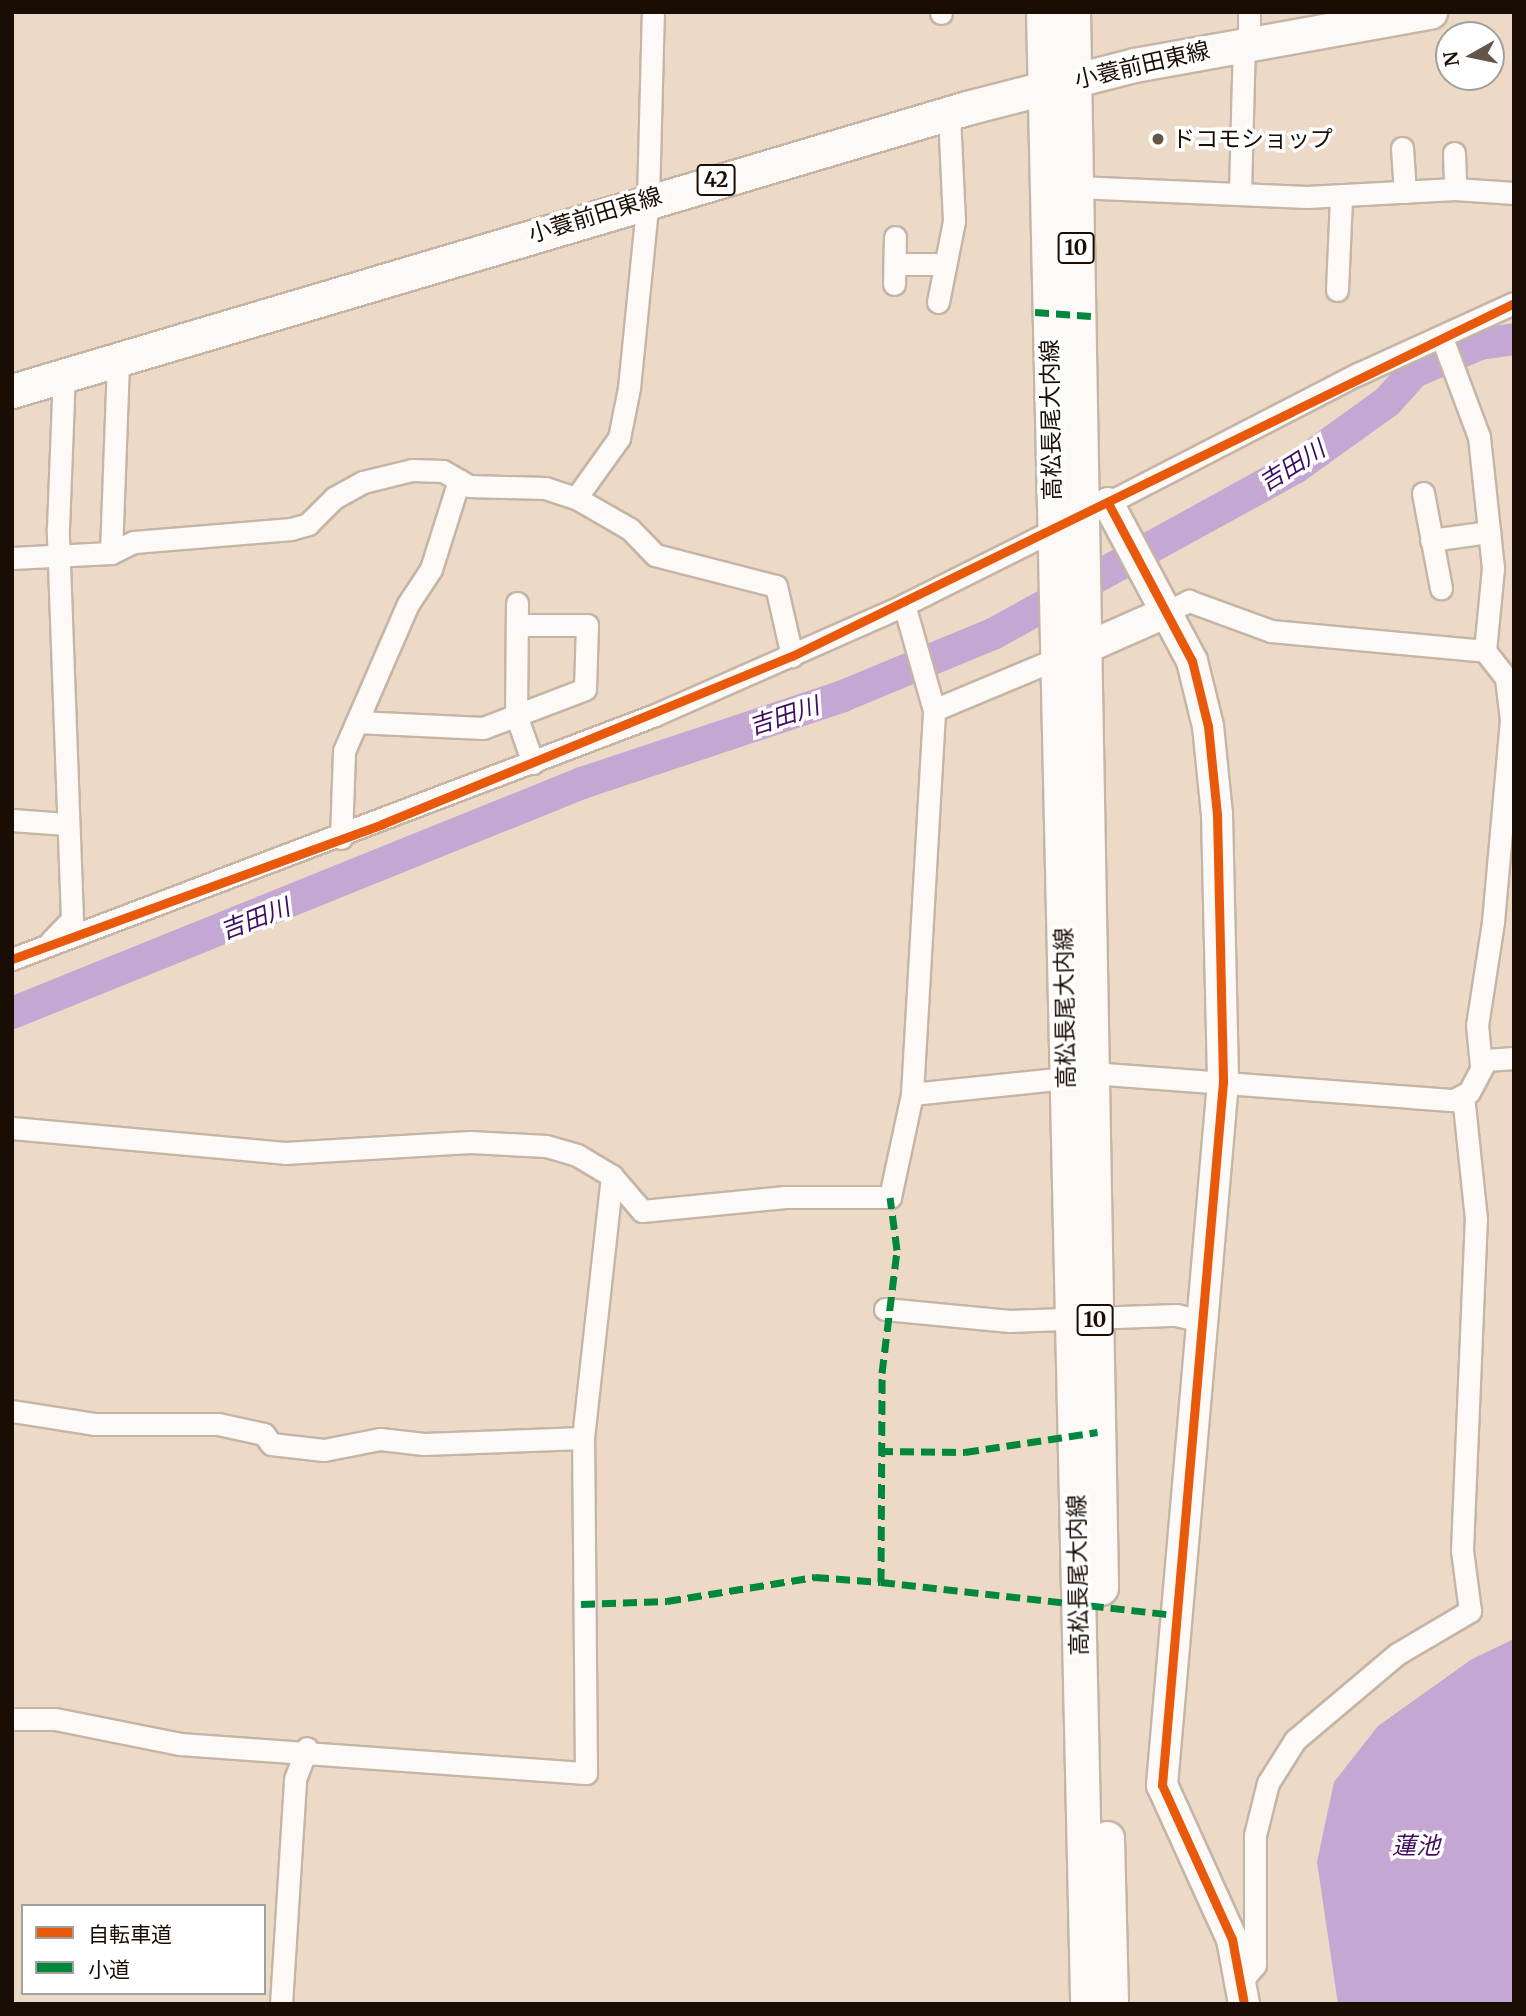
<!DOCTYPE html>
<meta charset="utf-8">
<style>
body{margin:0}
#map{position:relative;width:1526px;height:2016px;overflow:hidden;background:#ecd9c6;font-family:Merriweather,"Noto Sans JP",serif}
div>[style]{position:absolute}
.water>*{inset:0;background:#c5a7d3}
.river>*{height:32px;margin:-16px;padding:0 16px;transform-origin:16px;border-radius:16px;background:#c5a7d3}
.roads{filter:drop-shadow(2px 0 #c4b5a7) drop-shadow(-2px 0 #c4b5a7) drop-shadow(0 2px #c4b5a7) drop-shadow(0 -2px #c4b5a7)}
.street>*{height:21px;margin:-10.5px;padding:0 10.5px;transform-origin:10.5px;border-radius:10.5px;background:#fcf9f6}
.secondary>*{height:30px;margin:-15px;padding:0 15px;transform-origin:15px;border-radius:15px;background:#fcf9f6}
.primary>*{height:33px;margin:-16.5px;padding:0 16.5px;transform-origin:16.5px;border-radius:16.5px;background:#fcf9f6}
.quiet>*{height:7px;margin-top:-3.5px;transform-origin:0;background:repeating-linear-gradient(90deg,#00873e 0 14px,transparent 0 21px)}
.cycleway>*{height:9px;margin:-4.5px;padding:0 4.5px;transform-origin:4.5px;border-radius:4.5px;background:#e8590c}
.dots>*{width:19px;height:19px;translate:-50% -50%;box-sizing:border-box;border:4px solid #fff;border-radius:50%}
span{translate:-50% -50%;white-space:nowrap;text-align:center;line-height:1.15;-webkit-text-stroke:7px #fff;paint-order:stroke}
.shield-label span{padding:2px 5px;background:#fff;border:2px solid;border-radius:5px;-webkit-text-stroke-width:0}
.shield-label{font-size:21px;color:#1a0e04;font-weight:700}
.street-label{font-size:23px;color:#1a0e04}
.poi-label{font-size:23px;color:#1a0e04}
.left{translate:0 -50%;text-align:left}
.water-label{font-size:24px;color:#3f0c61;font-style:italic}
.frame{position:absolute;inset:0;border:14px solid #1a0e04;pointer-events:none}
.legend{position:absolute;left:21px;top:1904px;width:245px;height:91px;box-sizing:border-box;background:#fff;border:2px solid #a39f9b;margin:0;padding:9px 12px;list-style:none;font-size:21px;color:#1a0e04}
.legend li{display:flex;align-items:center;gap:14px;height:35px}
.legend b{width:35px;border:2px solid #a39f9b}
.north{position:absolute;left:1435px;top:21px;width:70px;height:70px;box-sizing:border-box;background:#fff;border:2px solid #a39f9b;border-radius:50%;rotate:261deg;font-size:19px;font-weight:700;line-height:28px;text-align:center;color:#1a0e04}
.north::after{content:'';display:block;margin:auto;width:24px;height:32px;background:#645548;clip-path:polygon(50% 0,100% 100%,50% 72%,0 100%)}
</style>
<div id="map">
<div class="water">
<i style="clip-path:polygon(1514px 1639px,1514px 2004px,1338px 2004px,1317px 1862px,1334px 1782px,1378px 1726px,1472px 1659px)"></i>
</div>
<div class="river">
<i style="left:12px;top:1013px;width:615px;rotate:-21.97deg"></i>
<i style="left:582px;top:783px;width:275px;rotate:-18.4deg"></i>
<i style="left:843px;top:696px;width:162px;rotate:-22.5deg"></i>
<i style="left:993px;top:634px;width:345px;rotate:-28.8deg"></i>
<i style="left:1295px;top:468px;width:113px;rotate:-35.7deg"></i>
<i style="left:1387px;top:402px;width:40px;rotate:-48deg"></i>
<i style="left:1414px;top:372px;width:72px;rotate:-23deg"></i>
<i style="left:1480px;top:344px;width:34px;rotate:-8deg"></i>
</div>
<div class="roads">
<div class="street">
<i style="left:1249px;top:12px;width:29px;rotate:90deg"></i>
<i style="left:941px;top:13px;width:1px;rotate:-90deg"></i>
<i style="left:1402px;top:148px;width:44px;rotate:86.1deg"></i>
<i style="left:1454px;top:153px;width:36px;rotate:88deg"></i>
<i style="left:1076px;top:187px;width:231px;rotate:2.5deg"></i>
<i style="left:1307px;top:197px;width:148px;rotate:-3.1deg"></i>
<i style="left:1455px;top:189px;width:59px;rotate:3.9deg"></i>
<i style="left:1240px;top:193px;width:151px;rotate:-88.5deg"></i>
<i style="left:895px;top:264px;width:50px"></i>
<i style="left:894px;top:284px;width:47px;rotate:-88.8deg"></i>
<i style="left:1337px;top:290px;width:93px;rotate:-87.5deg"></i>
<i style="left:938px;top:302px;width:83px;rotate:-78.8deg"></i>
<i style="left:954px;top:221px;width:108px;rotate:-92.7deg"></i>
<i style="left:1442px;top:338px;width:106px;rotate:69.5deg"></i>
<i style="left:1479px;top:437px;width:132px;rotate:83.9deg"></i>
<i style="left:1493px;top:568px;width:83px;rotate:95.5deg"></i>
<i style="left:1485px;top:651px;width:34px;rotate:52deg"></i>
<i style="left:1506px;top:678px;width:42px;rotate:83.2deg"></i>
<i style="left:1511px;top:720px;width:203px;rotate:95.1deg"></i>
<i style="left:1493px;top:922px;width:104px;rotate:98.8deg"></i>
<i style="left:1477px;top:1025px;width:41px;rotate:84.4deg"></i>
<i style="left:1423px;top:493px;width:97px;rotate:79.3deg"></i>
<i style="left:576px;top:498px;width:74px;rotate:-54.4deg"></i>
<i style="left:619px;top:438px;width:51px;rotate:-78.7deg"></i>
<i style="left:629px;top:388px;width:190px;rotate:-84.3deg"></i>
<i style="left:648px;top:199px;width:187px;rotate:-88.5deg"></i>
<i style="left:1096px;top:509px;width:295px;rotate:-27.3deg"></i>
<i style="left:1358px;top:374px;width:171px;rotate:-24.5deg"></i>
<i style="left:1431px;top:540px;width:59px;rotate:-7.9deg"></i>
<i style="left:111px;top:553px;width:194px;rotate:-87.9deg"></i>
<i style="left:12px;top:558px;width:99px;rotate:-2.9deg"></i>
<i style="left:111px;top:553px;width:25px;rotate:-26deg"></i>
<i style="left:134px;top:542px;width:158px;rotate:-4.7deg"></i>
<i style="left:291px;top:529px;width:18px;rotate:-16deg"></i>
<i style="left:308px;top:524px;width:37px;rotate:-45deg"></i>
<i style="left:334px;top:498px;width:33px;rotate:-29deg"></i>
<i style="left:363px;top:482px;width:50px;rotate:-13.8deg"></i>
<i style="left:412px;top:470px;width:31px;rotate:2deg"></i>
<i style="left:443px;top:471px;width:30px;rotate:30deg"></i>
<i style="left:469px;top:486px;width:76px;rotate:1.5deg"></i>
<i style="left:545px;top:488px;width:33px;rotate:18deg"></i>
<i style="left:576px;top:498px;width:62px;rotate:29.9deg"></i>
<i style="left:630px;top:529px;width:36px;rotate:46deg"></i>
<i style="left:655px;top:555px;width:125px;rotate:14.4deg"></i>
<i style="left:776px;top:586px;width:72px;rotate:77.1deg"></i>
<i style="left:517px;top:603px;width:112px;rotate:90.5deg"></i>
<i style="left:516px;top:715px;width:51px;rotate:70.5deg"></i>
<i style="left:1167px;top:612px;width:25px;rotate:-27deg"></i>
<i style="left:1189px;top:601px;width:87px;rotate:20.1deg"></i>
<i style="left:1271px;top:631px;width:215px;rotate:5.3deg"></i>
<i style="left:934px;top:710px;width:145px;rotate:-22.7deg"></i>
<i style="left:357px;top:722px;width:126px;rotate:2.7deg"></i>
<i style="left:483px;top:728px;width:109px;rotate:-20.9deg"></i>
<i style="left:585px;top:689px;width:64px;rotate:-88.2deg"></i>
<i style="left:587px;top:625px;width:70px;rotate:180deg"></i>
<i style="left:12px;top:820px;width:54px;rotate:4.2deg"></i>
<i style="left:341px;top:838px;width:87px;rotate:-88deg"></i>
<i style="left:344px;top:751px;width:160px;rotate:-66.5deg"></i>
<i style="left:408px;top:604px;width:42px;rotate:-56.7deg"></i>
<i style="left:431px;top:569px;width:93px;rotate:-72.5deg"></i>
<i style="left:51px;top:941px;width:30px;rotate:-46deg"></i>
<i style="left:72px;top:919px;width:391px;rotate:-92.1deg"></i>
<i style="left:58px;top:528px;width:153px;rotate:-87.8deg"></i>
<i style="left:12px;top:959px;width:688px;rotate:-20.78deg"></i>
<i style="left:655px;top:715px;width:272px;rotate:-23.8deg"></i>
<i style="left:904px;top:605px;width:179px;rotate:-26.6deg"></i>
<i style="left:912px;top:1094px;width:194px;rotate:-5.9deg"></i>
<i style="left:1105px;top:1074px;width:350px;rotate:4.3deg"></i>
<i style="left:1454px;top:1100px;width:17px;rotate:-28deg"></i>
<i style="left:1469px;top:1092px;width:36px;rotate:-62deg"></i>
<i style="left:1486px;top:1060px;width:28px;rotate:-4deg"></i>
<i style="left:12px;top:1128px;width:274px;rotate:5.2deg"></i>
<i style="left:285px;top:1153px;width:185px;rotate:-3.4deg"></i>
<i style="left:470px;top:1142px;width:76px;rotate:3deg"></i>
<i style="left:546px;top:1146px;width:32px;rotate:16deg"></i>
<i style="left:577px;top:1155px;width:41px;rotate:31deg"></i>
<i style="left:612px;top:1176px;width:46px;rotate:49.4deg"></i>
<i style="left:642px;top:1211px;width:144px;rotate:-5.6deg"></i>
<i style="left:785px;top:1197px;width:105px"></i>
<i style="left:890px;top:1197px;width:105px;rotate:-77.9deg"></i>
<i style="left:912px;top:1094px;width:385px;rotate:-86.7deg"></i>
<i style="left:934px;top:710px;width:109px;rotate:-105.9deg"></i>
<i style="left:885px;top:1309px;width:125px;rotate:5.5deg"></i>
<i style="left:1009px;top:1321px;width:167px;rotate:-2.1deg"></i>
<i style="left:1176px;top:1315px;width:26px;rotate:13deg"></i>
<i style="left:12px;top:1411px;width:83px;rotate:9deg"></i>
<i style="left:94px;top:1424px;width:124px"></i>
<i style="left:218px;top:1424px;width:47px;rotate:12.3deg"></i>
<i style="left:264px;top:1434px;width:12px;rotate:55deg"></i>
<i style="left:271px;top:1444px;width:53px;rotate:6.5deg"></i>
<i style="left:324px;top:1450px;width:57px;rotate:-11.1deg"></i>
<i style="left:380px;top:1439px;width:44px;rotate:6.5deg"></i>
<i style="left:424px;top:1444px;width:159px;rotate:-2.2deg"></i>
<i style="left:12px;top:1719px;width:43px"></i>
<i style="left:55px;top:1719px;width:127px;rotate:11.3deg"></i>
<i style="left:180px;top:1744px;width:407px;rotate:4.1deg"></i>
<i style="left:586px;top:1773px;width:335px;rotate:-90.5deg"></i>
<i style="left:583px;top:1438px;width:264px;rotate:-83.7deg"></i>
<i style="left:1241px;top:1981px;width:21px;rotate:-49deg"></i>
<i style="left:1255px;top:1965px;width:130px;rotate:-90deg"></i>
<i style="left:1255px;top:1835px;width:54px;rotate:-76deg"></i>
<i style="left:1268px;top:1783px;width:51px;rotate:-57.9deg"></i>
<i style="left:1295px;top:1740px;width:133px;rotate:-40.1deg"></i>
<i style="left:1397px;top:1654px;width:85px;rotate:-30.5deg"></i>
<i style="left:1470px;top:1611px;width:62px;rotate:-97.5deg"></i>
<i style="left:1462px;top:1550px;width:331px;rotate:-87.6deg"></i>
<i style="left:1476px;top:1219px;width:124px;rotate:-96deg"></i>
<i style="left:281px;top:2004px;width:225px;rotate:-86.4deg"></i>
<i style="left:295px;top:1779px;width:33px;rotate:-69deg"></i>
</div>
<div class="secondary">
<i style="left:1108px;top:503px;width:179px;rotate:62deg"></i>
<i style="left:1192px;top:661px;width:67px;rotate:76.2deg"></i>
<i style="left:1208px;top:726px;width:88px;rotate:84.2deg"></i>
<i style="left:1217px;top:814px;width:268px;rotate:88.7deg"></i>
<i style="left:1223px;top:1082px;width:706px;rotate:94.96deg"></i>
<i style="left:1162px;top:1785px;width:169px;rotate:65.6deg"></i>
<i style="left:1232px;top:1939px;width:66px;rotate:79.5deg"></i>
<i style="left:1081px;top:650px;width:94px;rotate:-23.8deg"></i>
</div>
<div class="primary">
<i style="left:1043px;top:12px;width:1992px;rotate:88.73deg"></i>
<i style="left:1073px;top:12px;width:1576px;rotate:88.98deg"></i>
<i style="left:12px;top:391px;width:996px;rotate:-16.51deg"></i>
<i style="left:967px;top:108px;width:172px;rotate:-14.4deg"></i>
<i style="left:1134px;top:65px;width:301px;rotate:-10.2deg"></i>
<i style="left:1107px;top:1838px;width:166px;rotate:88.6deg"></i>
</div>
</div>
<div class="quiet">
<i style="left:1035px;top:312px;width:56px;rotate:4.1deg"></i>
<i style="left:879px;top:1451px;width:86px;rotate:0.7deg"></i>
<i style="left:965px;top:1452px;width:134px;rotate:-8.6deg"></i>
<i style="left:881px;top:1582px;width:295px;rotate:6.4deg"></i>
<i style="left:581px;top:1604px;width:86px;rotate:-2deg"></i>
<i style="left:667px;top:1601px;width:150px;rotate:-9.2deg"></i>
<i style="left:815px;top:1577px;width:66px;rotate:4.3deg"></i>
<i style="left:881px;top:1582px;width:209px;rotate:-89.7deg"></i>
<i style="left:882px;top:1373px;width:124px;rotate:-83deg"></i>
<i style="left:897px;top:1250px;width:53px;rotate:-97.5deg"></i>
</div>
<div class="cycleway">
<i style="left:1108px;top:503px;width:179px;rotate:62deg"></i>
<i style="left:1192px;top:661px;width:67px;rotate:76.2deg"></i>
<i style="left:1208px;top:726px;width:88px;rotate:84.2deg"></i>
<i style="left:1217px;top:814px;width:268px;rotate:88.7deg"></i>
<i style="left:1223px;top:1082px;width:706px;rotate:94.96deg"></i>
<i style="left:1162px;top:1785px;width:169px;rotate:65.6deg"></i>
<i style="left:1232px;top:1939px;width:66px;rotate:79.5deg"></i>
<i style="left:12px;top:959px;width:394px;rotate:-20deg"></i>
<i style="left:382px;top:824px;width:443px;rotate:-22.3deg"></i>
<i style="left:792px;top:656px;width:804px;rotate:-26.05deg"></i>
</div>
<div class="dots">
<i style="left:1158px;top:139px;background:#645548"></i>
</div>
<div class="shield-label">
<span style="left:716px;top:180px">42</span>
<span style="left:1076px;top:248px">10</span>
<span style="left:1095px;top:1320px">10</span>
</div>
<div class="street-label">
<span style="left:1142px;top:65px;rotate:-13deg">小蓑前田東線</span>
<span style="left:595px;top:215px;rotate:-17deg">小蓑前田東線</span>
<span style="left:1051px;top:420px;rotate:-91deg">高松長尾大内線</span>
<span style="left:1065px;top:1008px;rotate:-91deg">高松長尾大内線</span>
<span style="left:1078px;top:1575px;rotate:-91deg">高松長尾大内線</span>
</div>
<div class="poi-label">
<span class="left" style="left:1172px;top:139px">ドコモショップ</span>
</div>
<div class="water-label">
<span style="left:1292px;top:466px;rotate:-32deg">吉田川</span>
<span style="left:784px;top:716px;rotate:-18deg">吉田川</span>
<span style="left:255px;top:919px;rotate:-21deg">吉田川</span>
<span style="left:1416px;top:1846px">蓮池</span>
</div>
<div class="frame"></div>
<ul class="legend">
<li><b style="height:9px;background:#e8590c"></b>自転車道</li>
<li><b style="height:9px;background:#00873e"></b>小道</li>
</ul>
<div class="north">N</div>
</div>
